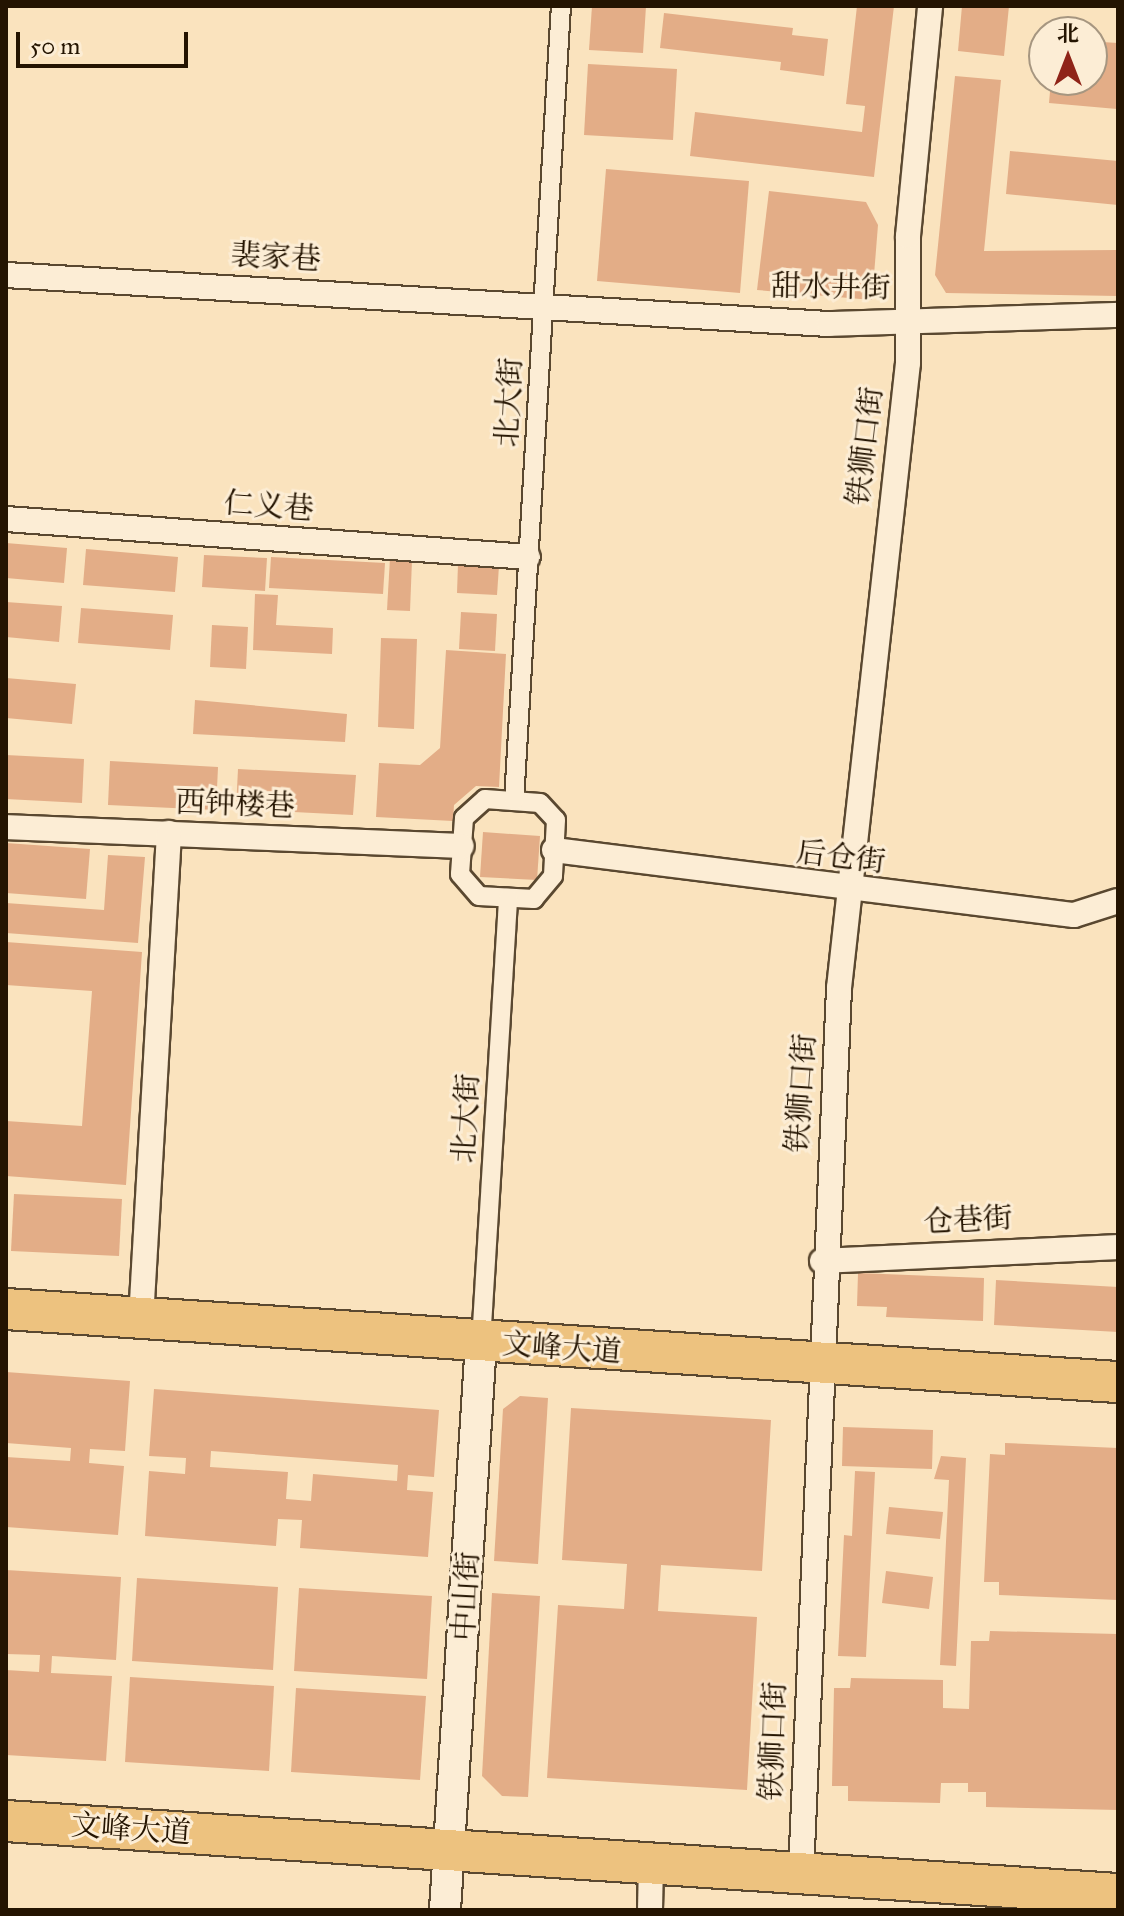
<!DOCTYPE html>
<meta charset="utf-8">
<style>
body{margin:0}
#map{position:relative;width:1124px;height:1916px;overflow:hidden;background:#fae3be;font-family:"IM FELL Great Primer","Noto Serif SC",serif}
div>[style]{position:absolute}
.building>*{inset:0;background:#e3ad87}
.roads{filter:drop-shadow(2px 0 #5a4830) drop-shadow(-2px 0 #5a4830) drop-shadow(0 2px #5a4830) drop-shadow(0 -2px #5a4830)}
.pedestrian>*{height:18px;margin:-9px;padding:0 9px;transform-origin:9px;border-radius:9px;background:#fcedd5}
.minor>*{height:24px;margin:-12px;padding:0 12px;transform-origin:12px;border-radius:12px;background:#fcedd5}
.tertiary>*{height:30px;margin:-15px;padding:0 15px;transform-origin:15px;border-radius:15px;background:#fcedd5}
.primary>*{height:40px;margin:-20px;padding:0 20px;transform-origin:20px;border-radius:20px;background:#edc27f}
span{translate:-50% -50%;white-space:nowrap;text-align:center;line-height:1.15;-webkit-text-stroke:6px #fcedd5;paint-order:stroke}
.street-label{font-size:30px;color:#241401}
.frame{position:absolute;inset:0;border:8px solid #241401;pointer-events:none}
.north{position:absolute;left:1028px;top:16px;width:80px;height:80px;box-sizing:border-box;background:#fcedd5;border:2px solid #a69680;border-radius:50%;rotate:0deg;font-size:22px;font-weight:700;line-height:32px;text-align:center;color:#241401}
.north::after{content:'';display:block;margin:auto;width:28px;height:36px;background:#8f2418;clip-path:polygon(50% 0,100% 100%,50% 72%,0 100%)}
.scale{position:absolute;left:16px;top:32px;width:172px;height:36px;box-sizing:border-box;border:4px solid #241401;border-top:0;padding-left:10px;font-size:24px;line-height:28px;white-space:nowrap;color:#241401;-webkit-text-stroke:6px #fcedd5;paint-order:stroke}
</style>
<div id="map">
<div class="building">
<i style="clip-path:polygon(592px 6px,646px 6px,643px 53px,589px 50px)"></i>
<i style="clip-path:polygon(857px 6px,894px 6px,874px 177px,690px 156px,695px 112px,862px 132px,865px 106px,846px 104px)"></i>
<i style="clip-path:polygon(962px 6px,1009px 6px,1004px 56px,958px 51px)"></i>
<i style="clip-path:polygon(664px 13px,793px 28px,792px 35px,828px 39px,824px 76px,780px 70px,781px 62px,660px 48px)"></i>
<i style="clip-path:polygon(1102px 42px,1118px 43px,1117px 109px,1049px 103px,1051px 80px,1092px 80px)"></i>
<i style="clip-path:polygon(588px 64px,677px 69px,673px 140px,584px 135px)"></i>
<i style="clip-path:polygon(955px 76px,1001px 80px,984px 251px,1118px 250px,1118px 296px,946px 293px,935px 275px)"></i>
<i style="clip-path:polygon(1010px 151px,1118px 161px,1118px 205px,1006px 194px)"></i>
<i style="clip-path:polygon(606px 169px,749px 181px,740px 293px,597px 281px)"></i>
<i style="clip-path:polygon(769px 191px,866px 202px,878px 225px,872px 300px,757px 290px)"></i>
<i style="clip-path:polygon(6px 543px,67px 548px,64px 583px,6px 578px)"></i>
<i style="clip-path:polygon(86px 549px,178px 557px,175px 592px,83px 585px)"></i>
<i style="clip-path:polygon(204px 555px,267px 558px,265px 591px,202px 587px)"></i>
<i style="clip-path:polygon(271px 557px,385px 563px,383px 594px,269px 588px)"></i>
<i style="clip-path:polygon(390px 558px,412px 560px,410px 611px,387px 610px)"></i>
<i style="clip-path:polygon(458px 564px,499px 566px,497px 595px,457px 593px)"></i>
<i style="clip-path:polygon(255px 594px,278px 595px,276px 625px,333px 628px,332px 654px,253px 650px)"></i>
<i style="clip-path:polygon(6px 602px,62px 606px,59px 642px,6px 637px)"></i>
<i style="clip-path:polygon(81px 608px,173px 615px,170px 650px,78px 643px)"></i>
<i style="clip-path:polygon(461px 612px,497px 614px,495px 651px,459px 649px)"></i>
<i style="clip-path:polygon(212px 625px,248px 627px,246px 669px,210px 667px)"></i>
<i style="clip-path:polygon(381px 638px,417px 639px,414px 729px,378px 727px)"></i>
<i style="clip-path:polygon(446px 650px,506px 654px,499px 787px,476px 786px,454px 805px,453px 821px,376px 817px,379px 763px,420px 765px,440px 748px)"></i>
<i style="clip-path:polygon(6px 678px,76px 684px,72px 724px,6px 718px)"></i>
<i style="clip-path:polygon(195px 700px,347px 714px,345px 742px,193px 734px)"></i>
<i style="clip-path:polygon(6px 755px,84px 759px,82px 803px,6px 799px)"></i>
<i style="clip-path:polygon(110px 761px,218px 767px,216px 810px,108px 805px)"></i>
<i style="clip-path:polygon(238px 769px,356px 775px,353px 815px,236px 809px)"></i>
<i style="clip-path:polygon(483px 832px,540px 836px,537px 880px,480px 877px)"></i>
<i style="clip-path:polygon(6px 843px,90px 849px,86px 899px,6px 893px)"></i>
<i style="clip-path:polygon(108px 855px,145px 857px,138px 943px,6px 933px,6px 903px,104px 910px)"></i>
<i style="clip-path:polygon(6px 942px,142px 952px,126px 1185px,6px 1176px,6px 1121px,82px 1126px,92px 991px,6px 985px)"></i>
<i style="clip-path:polygon(14px 1194px,122px 1199px,119px 1256px,11px 1251px)"></i>
<i style="clip-path:polygon(858px 1273px,984px 1278px,983px 1321px,886px 1317px,887px 1307px,857px 1306px)"></i>
<i style="clip-path:polygon(996px 1280px,1118px 1287px,1118px 1332px,994px 1325px)"></i>
<i style="clip-path:polygon(6px 1372px,130px 1381px,125px 1451px,90px 1449px,89px 1463px,124px 1466px,118px 1535px,6px 1527px,6px 1457px,70px 1461px,71px 1448px,6px 1443px)"></i>
<i style="clip-path:polygon(evenodd,154px 1389px,439px 1410px,434px 1477px,408px 1475px,407px 1490px,433px 1492px,428px 1557px,300px 1548px,302px 1520px,278px 1519px,276px 1546px,145px 1536px,149px 1471px,185px 1474px,186px 1458px,149px 1456px,154px 1389px,211px 1451px,398px 1465px,397px 1481px,313px 1474px,311px 1501px,286px 1499px,288px 1472px,210px 1467px,211px 1451px)"></i>
<i style="clip-path:polygon(520px 1396px,548px 1398px,538px 1564px,494px 1561px,503px 1409px)"></i>
<i style="clip-path:polygon(571px 1408px,771px 1420px,762px 1571px,661px 1565px,658px 1611px,757px 1617px,747px 1790px,547px 1778px,558px 1605px,624px 1609px,627px 1564px,562px 1560px)"></i>
<i style="clip-path:polygon(843px 1427px,933px 1430px,932px 1469px,842px 1466px)"></i>
<i style="clip-path:polygon(1005px 1443px,1118px 1448px,1118px 1600px,999px 1595px,999px 1582px,984px 1582px,990px 1454px,1005px 1455px)"></i>
<i style="clip-path:polygon(941px 1456px,966px 1458px,956px 1666px,940px 1665px,949px 1480px,934px 1479px)"></i>
<i style="clip-path:polygon(855px 1471px,875px 1472px,866px 1657px,838px 1656px,844px 1535px,852px 1536px)"></i>
<i style="clip-path:polygon(889px 1507px,943px 1512px,940px 1539px,886px 1534px)"></i>
<i style="clip-path:polygon(6px 1570px,121px 1577px,116px 1660px,52px 1656px,51px 1673px,112px 1676px,106px 1761px,6px 1755px,6px 1670px,39px 1672px,40px 1655px,6px 1654px)"></i>
<i style="clip-path:polygon(886px 1571px,933px 1577px,929px 1609px,882px 1603px)"></i>
<i style="clip-path:polygon(137px 1578px,278px 1587px,273px 1670px,132px 1661px)"></i>
<i style="clip-path:polygon(299px 1588px,432px 1596px,427px 1679px,294px 1671px)"></i>
<i style="clip-path:polygon(492px 1593px,540px 1596px,528px 1797px,502px 1796px,482px 1776px)"></i>
<i style="clip-path:polygon(990px 1631px,1118px 1634px,1118px 1810px,986px 1807px,986px 1792px,968px 1792px,968px 1783px,941px 1783px,940px 1803px,848px 1801px,848px 1786px,832px 1786px,834px 1688px,850px 1688px,851px 1678px,943px 1680px,943px 1708px,969px 1709px,971px 1641px,989px 1641px)"></i>
<i style="clip-path:polygon(130px 1677px,274px 1686px,269px 1771px,125px 1762px)"></i>
<i style="clip-path:polygon(296px 1688px,426px 1696px,420px 1780px,291px 1772px)"></i>
</div>
<div class="roads">
<div class="pedestrian">
<i style="left:485px;top:799px;width:55px;rotate:4.2deg"></i>
<i style="left:540px;top:803px;width:23px;rotate:47deg"></i>
<i style="left:556px;top:820px;width:56px;rotate:93.1deg"></i>
<i style="left:553px;top:876px;width:30px;rotate:130deg"></i>
<i style="left:534px;top:899px;width:55px;rotate:-176.9deg"></i>
<i style="left:479px;top:896px;width:29px;rotate:-131deg"></i>
<i style="left:460px;top:874px;width:56px;rotate:-85.9deg"></i>
<i style="left:464px;top:818px;width:28px;rotate:-42deg"></i>
<i style="left:514px;top:801px;width:796px;rotate:-86.62deg"></i>
<i style="left:481px;top:1342px;width:445px;rotate:-86.5deg"></i>
</div>
<div class="minor">
<i style="left:6px;top:275px;width:824px;rotate:3.41deg"></i>
<i style="left:829px;top:324px;width:289px;rotate:-1.8deg"></i>
<i style="left:6px;top:519px;width:523px;rotate:4.16deg"></i>
<i style="left:6px;top:827px;width:456px;rotate:2.4deg"></i>
<i style="left:554px;top:850px;width:524px;rotate:7.13deg"></i>
<i style="left:1074px;top:915px;width:46px;rotate:-17.7deg"></i>
<i style="left:822px;top:1261px;width:296px;rotate:-2.7deg"></i>
<i style="left:141px;top:1319px;width:487px;rotate:-86.7deg"></i>
<i style="left:801px;top:1873px;width:886px;rotate:-87.54deg"></i>
<i style="left:839px;top:988px;width:629px;rotate:-83.7deg"></i>
<i style="left:908px;top:363px;width:127px;rotate:-90deg"></i>
<i style="left:908px;top:236px;width:231px;rotate:-84.5deg"></i>
<i style="left:650px;top:1910px;width:47px;rotate:-88.8deg"></i>
</div>
<div class="tertiary">
<i style="left:445px;top:1910px;width:568px;rotate:-86.37deg"></i>
</div>
<div class="primary">
<i style="left:6px;top:1309px;width:1114px;rotate:3.76deg"></i>
<i style="left:6px;top:1821px;width:1114px;rotate:3.76deg"></i>
</div>
</div>
<div class="street-label">
<span style="left:276px;top:257px;rotate:3deg">裴家巷</span>
<span style="left:831px;top:287px;rotate:1deg">甜水井街</span>
<span style="left:509px;top:402px;rotate:-87deg">北大街</span>
<span style="left:865px;top:446px;rotate:-83deg">铁狮口街</span>
<span style="left:269px;top:506px;rotate:4deg">仁义巷</span>
<span style="left:235px;top:804px;rotate:2deg">西钟楼巷</span>
<span style="left:841px;top:857px;rotate:7deg">后仓街</span>
<span style="left:801px;top:1093px;rotate:-86deg">铁狮口街</span>
<span style="left:466px;top:1118px;rotate:-87deg">北大街</span>
<span style="left:968px;top:1220px;rotate:-3deg">仓巷街</span>
<span style="left:562px;top:1348px;rotate:4deg">文峰大道</span>
<span style="left:466px;top:1596px;rotate:-87deg">中山街</span>
<span style="left:773px;top:1741px;rotate:-88deg">铁狮口街</span>
<span style="left:131px;top:1829px;rotate:4deg">文峰大道</span>
</div>
<div class="frame"></div>
<div class="north">北</div>
<div class="scale">50 m</div>
</div>
